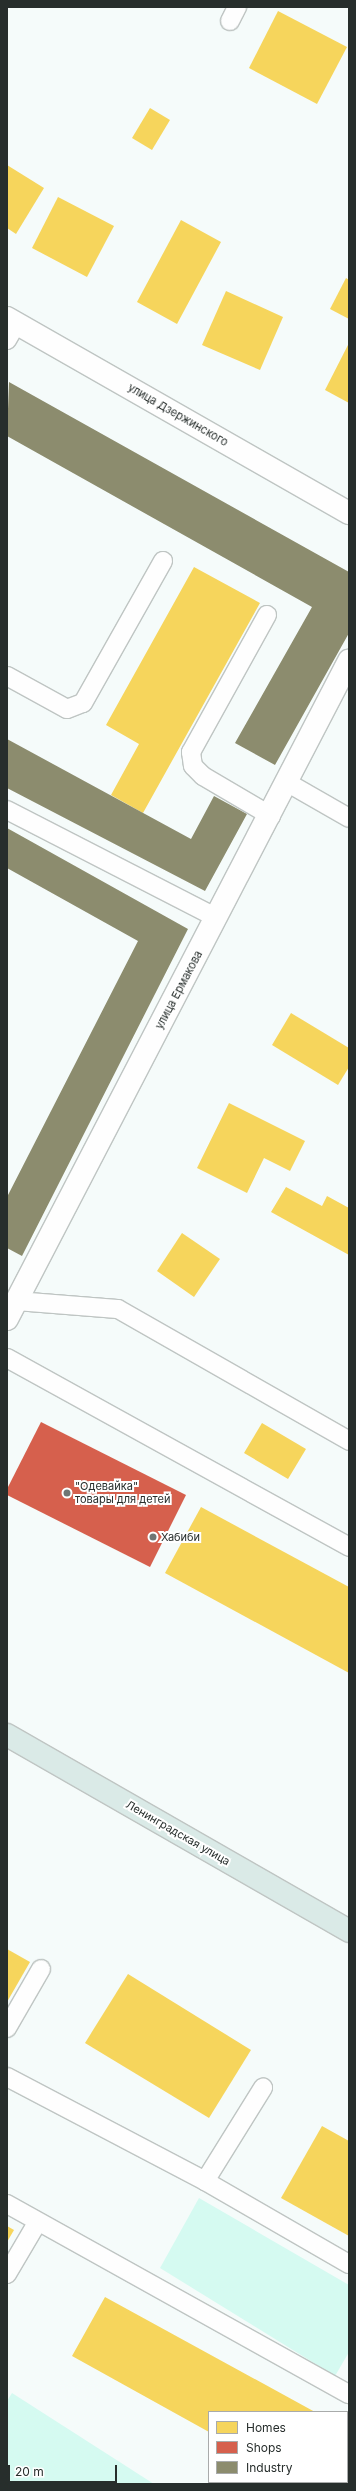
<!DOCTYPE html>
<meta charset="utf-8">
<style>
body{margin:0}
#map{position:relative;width:356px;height:2491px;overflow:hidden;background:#f5fbfa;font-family:Inter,sans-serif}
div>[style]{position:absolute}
.green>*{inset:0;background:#d5faf1}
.homes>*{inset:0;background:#f6d55c}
.shops>*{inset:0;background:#d6604d}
.industry>*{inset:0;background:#8c8c6e}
.roads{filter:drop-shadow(1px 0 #bfc5c3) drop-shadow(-1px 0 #bfc5c3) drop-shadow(0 1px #bfc5c3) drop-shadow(0 -1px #bfc5c3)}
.service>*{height:18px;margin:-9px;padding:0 9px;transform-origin:9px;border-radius:9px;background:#fefefe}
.minor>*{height:22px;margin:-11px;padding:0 11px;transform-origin:11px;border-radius:11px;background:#fefefe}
.trunk>*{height:22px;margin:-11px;padding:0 11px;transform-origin:11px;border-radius:11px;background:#daeae7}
.dots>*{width:11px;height:11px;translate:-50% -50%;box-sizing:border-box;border:2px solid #fff;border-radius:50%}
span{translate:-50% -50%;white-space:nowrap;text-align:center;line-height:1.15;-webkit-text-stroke:4px #fff;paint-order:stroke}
.street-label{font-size:11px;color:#272e2c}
.poi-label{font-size:11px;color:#272e2c}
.left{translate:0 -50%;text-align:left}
.frame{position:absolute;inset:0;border:8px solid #272e2c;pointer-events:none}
.legend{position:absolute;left:208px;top:2411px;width:140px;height:72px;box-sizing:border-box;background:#fff;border:1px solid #a9abab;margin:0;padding:5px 7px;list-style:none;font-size:12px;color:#272e2c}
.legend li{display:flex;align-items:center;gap:8px;height:20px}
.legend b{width:20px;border:1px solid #a9abab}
.scale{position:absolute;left:8px;top:2465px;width:109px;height:18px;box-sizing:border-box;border:2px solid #272e2c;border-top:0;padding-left:5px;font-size:12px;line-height:14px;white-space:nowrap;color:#272e2c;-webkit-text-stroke:3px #fff;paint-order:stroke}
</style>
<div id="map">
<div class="green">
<i style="clip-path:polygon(199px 2198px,349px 2285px,349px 2352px,335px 2376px,160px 2268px)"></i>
<i style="clip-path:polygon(12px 2393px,154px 2484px,7px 2484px,7px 2401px)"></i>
</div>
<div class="homes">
<i style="clip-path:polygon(278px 11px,347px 47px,317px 104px,249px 68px)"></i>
<i style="clip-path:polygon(150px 108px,170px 120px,152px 150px,132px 138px)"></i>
<i style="clip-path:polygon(7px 165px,44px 188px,16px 234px,7px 228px)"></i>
<i style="clip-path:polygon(58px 197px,114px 226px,87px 277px,32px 248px)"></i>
<i style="clip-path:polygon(181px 220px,221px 242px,177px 324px,137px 302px)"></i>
<i style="clip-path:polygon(346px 278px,349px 280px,349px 319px,330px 309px)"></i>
<i style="clip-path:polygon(226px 291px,283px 317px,260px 370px,202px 345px)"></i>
<i style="clip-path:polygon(349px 343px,349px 403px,325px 390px)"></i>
<i style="clip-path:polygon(194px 567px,260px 603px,143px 813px,111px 795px,139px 744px,106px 725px)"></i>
<i style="clip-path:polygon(291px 1013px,349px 1048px,349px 1067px,338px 1085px,272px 1045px)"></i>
<i style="clip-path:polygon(229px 1103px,305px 1141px,290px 1171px,264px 1158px,247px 1193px,197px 1168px)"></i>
<i style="clip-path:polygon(286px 1187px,322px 1206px,327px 1196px,349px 1208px,349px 1255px,271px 1212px)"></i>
<i style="clip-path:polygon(182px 1233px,220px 1259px,194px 1297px,157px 1271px)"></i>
<i style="clip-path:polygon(262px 1423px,306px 1449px,288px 1479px,244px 1453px)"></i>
<i style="clip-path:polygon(201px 1507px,349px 1587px,349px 1673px,165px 1573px)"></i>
<i style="clip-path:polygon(7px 1949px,30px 1962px,7px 2002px)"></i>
<i style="clip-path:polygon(128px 1974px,251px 2050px,209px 2118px,85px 2043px)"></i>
<i style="clip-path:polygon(322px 2126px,349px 2141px,349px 2236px,281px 2198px)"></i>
<i style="clip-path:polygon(7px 2226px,14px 2230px,7px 2242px)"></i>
<i style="clip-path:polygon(105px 2297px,315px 2412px,209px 2412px,209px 2432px,72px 2356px)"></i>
<i style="clip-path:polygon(347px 2430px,349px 2431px,347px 2482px)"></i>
<i style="clip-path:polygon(299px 2482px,347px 2482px,346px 2484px)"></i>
</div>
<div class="shops">
<i style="clip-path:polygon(41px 1422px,186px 1495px,150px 1567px,7px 1495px,7px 1489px)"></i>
</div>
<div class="industry">
<i style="clip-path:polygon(9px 382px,349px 572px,349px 633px,275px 765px,235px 743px,312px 607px,7px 436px)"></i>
<i style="clip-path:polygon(7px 739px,191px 839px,214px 796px,247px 814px,205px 891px,7px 788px)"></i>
<i style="clip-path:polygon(7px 828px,188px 929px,22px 1256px,7px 1248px,7px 1197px,138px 941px,7px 868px)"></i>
</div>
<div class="roads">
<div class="service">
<i style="left:230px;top:21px;width:16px;rotate:-63deg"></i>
<i style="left:7px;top:340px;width:20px;rotate:-60deg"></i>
<i style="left:267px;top:615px;width:157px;rotate:119deg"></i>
<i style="left:191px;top:752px;width:14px;rotate:82deg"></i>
<i style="left:193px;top:766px;width:14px;rotate:45deg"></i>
<i style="left:203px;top:776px;width:79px;rotate:30.5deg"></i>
<i style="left:7px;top:676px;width:68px;rotate:28.8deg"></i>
<i style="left:67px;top:709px;width:17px;rotate:-21deg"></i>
<i style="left:83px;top:703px;width:163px;rotate:-60.6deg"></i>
<i style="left:288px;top:783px;width:70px;rotate:29.8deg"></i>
<i style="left:7px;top:810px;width:236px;rotate:27.2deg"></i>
<i style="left:16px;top:1301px;width:102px;rotate:4.5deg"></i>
<i style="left:118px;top:1309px;width:266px;rotate:29.7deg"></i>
<i style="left:7px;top:1358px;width:391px;rotate:28.9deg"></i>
<i style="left:7px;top:2028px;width:68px;rotate:-60deg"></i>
<i style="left:7px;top:2077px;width:224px;rotate:27.7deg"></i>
<i style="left:205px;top:2181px;width:166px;rotate:30deg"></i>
<i style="left:205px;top:2181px;width:110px;rotate:-58.1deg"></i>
<i style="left:7px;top:2204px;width:391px;rotate:29.1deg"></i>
<i style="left:7px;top:2274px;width:59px;rotate:-59.5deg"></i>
</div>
<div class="minor">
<i style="left:7px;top:318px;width:394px;rotate:29.7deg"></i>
<i style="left:7px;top:1319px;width:742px;rotate:-62.54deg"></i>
</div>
<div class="trunk">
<i style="left:7px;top:1735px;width:394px;rotate:29.8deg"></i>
</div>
</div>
<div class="dots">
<i style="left:67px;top:1493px;background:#6f7674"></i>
<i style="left:153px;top:1537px;background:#6f7674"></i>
</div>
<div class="street-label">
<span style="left:178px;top:415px;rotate:30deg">улица Дзержинского</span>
<span style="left:179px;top:990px;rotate:-62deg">улица Ермакова</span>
<span style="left:178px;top:1833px;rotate:30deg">Ленинградская улица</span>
</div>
<div class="poi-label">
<span class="left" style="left:75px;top:1493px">"Одевайка"<br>товары для детей</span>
<span class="left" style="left:161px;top:1537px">Хабиби</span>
</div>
<div class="frame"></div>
<ul class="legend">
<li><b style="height:11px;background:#f6d55c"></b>Homes</li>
<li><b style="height:11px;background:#d6604d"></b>Shops</li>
<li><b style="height:11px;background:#8c8c6e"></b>Industry</li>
</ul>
<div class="scale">20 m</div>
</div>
